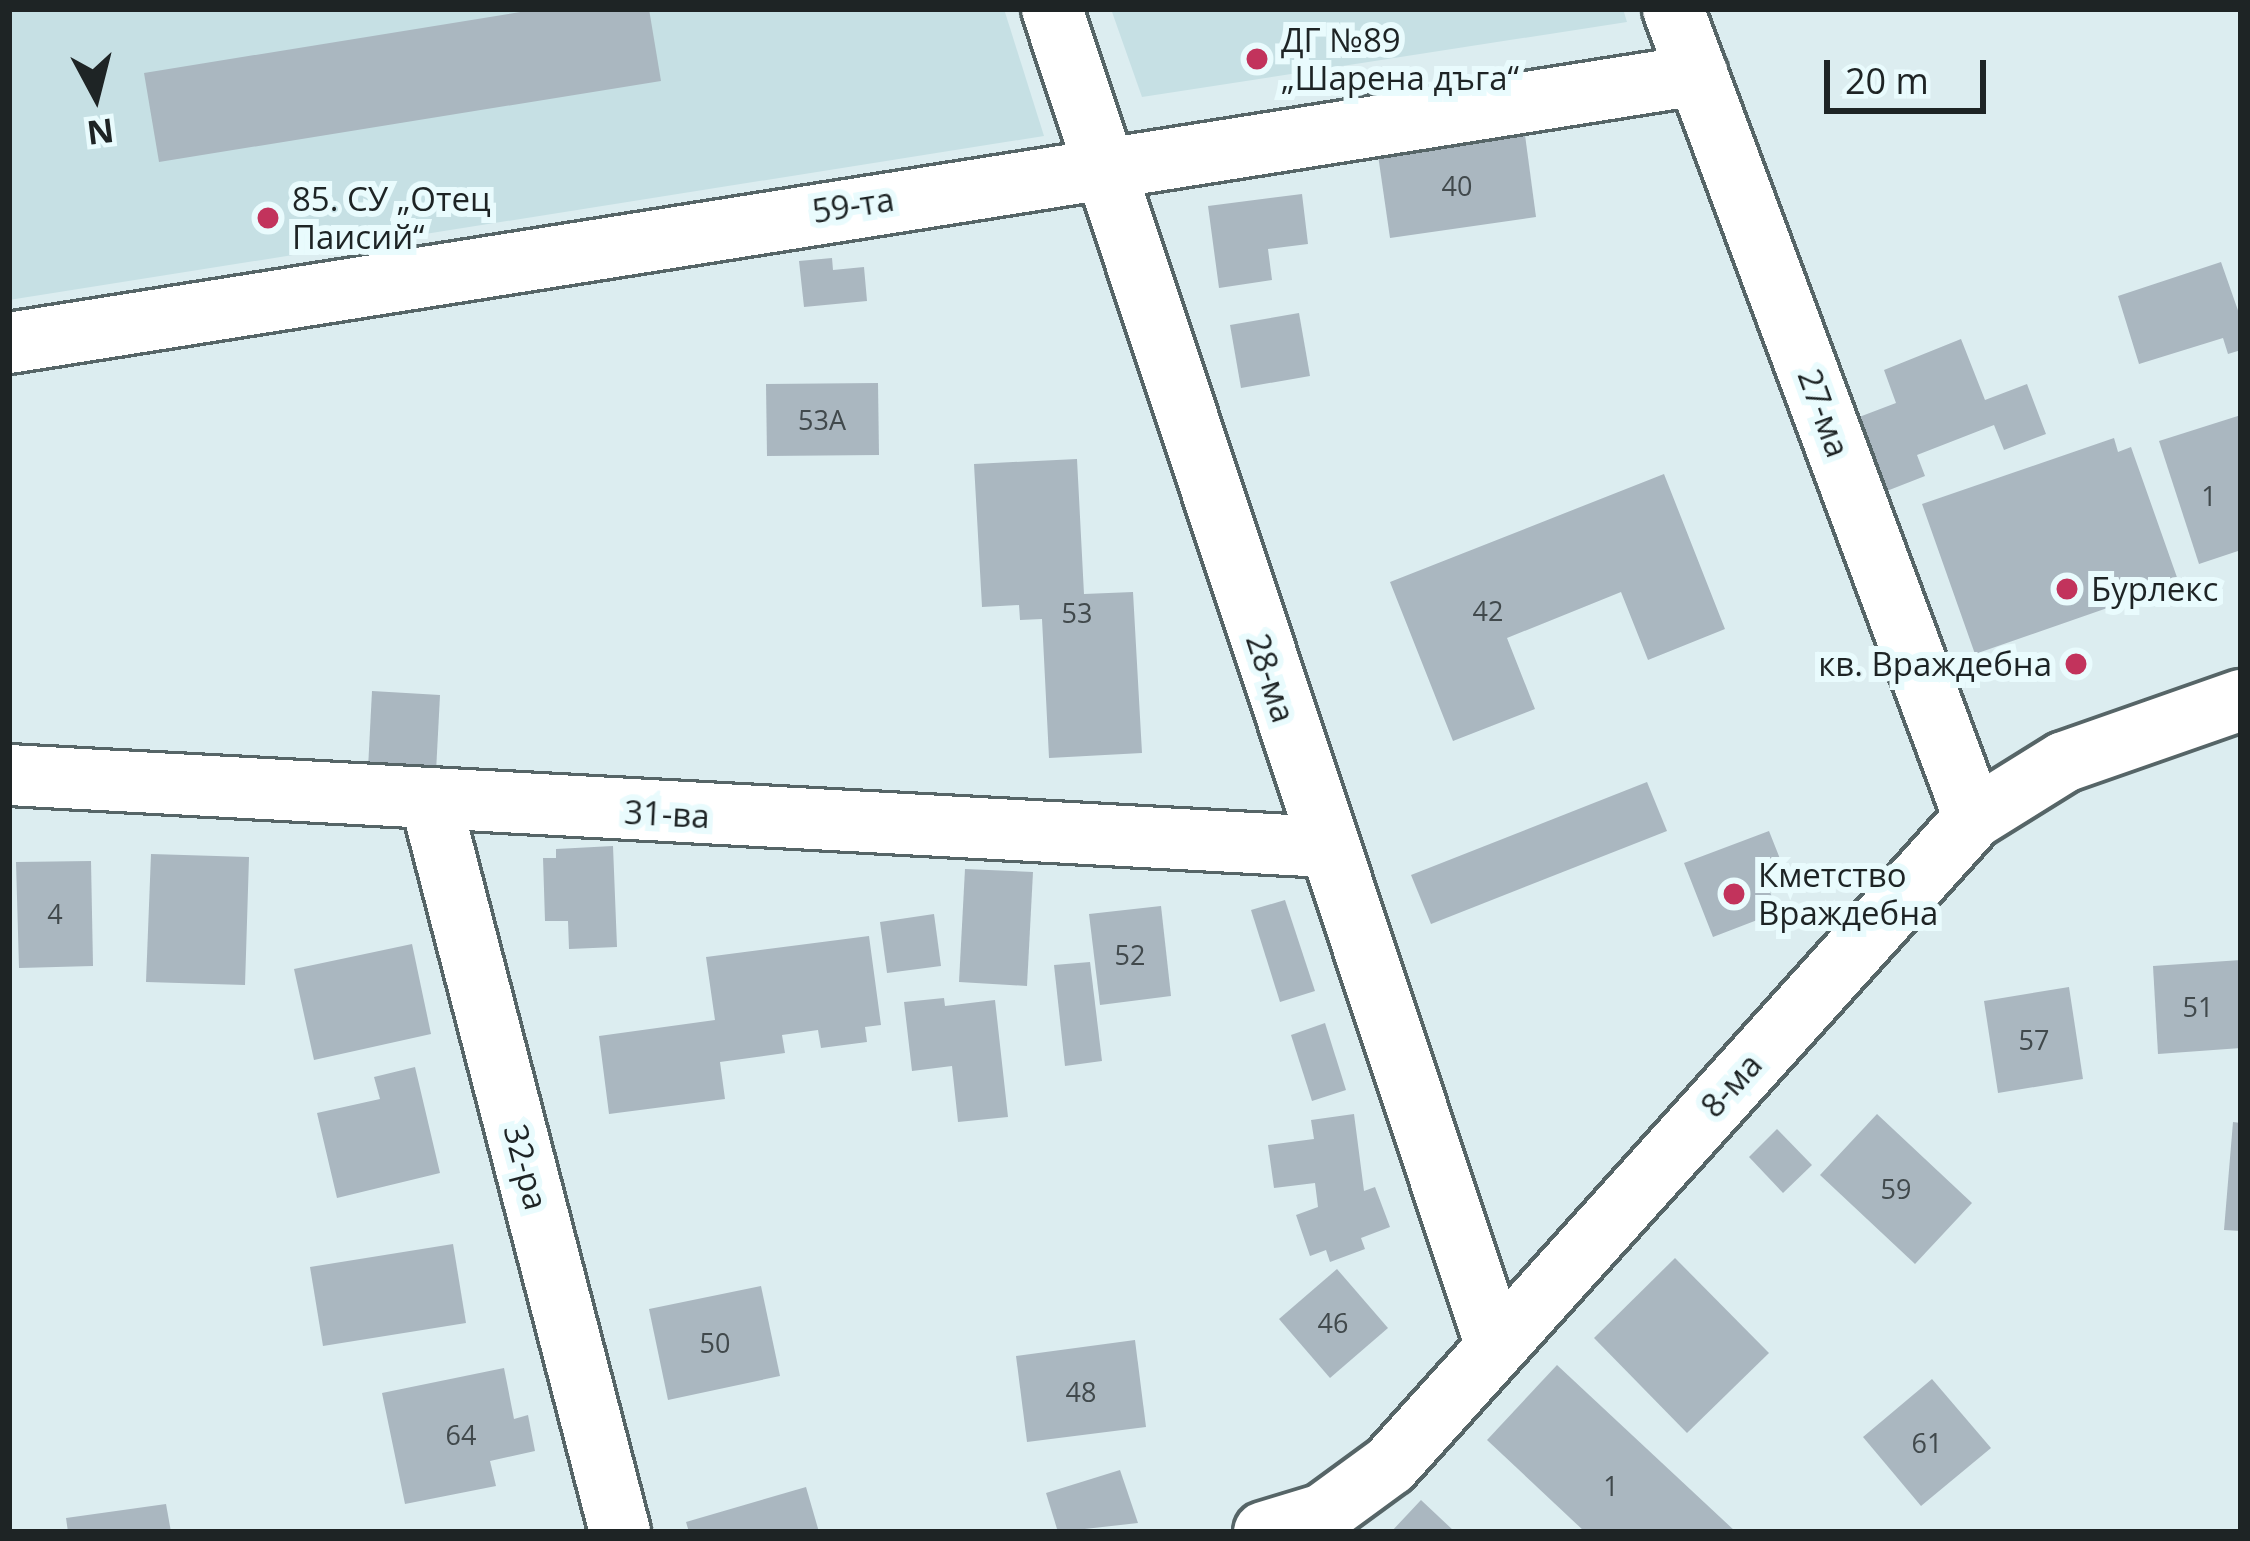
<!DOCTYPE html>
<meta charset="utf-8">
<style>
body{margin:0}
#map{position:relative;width:2250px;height:1541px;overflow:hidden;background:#dcedf0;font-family:"Open Sans",sans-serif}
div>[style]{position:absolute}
.built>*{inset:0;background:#c6e0e4}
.building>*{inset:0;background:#aab7c0}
.roads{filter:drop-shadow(3px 0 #566567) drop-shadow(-3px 0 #566567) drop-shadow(0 3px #566567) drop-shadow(0 -3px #566567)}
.minor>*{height:60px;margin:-30px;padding:0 30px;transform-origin:30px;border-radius:30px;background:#fff}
.dots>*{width:33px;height:33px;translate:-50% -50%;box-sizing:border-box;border:6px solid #e9fbfd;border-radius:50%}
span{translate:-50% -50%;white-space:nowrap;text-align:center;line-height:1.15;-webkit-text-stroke:12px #e9fbfd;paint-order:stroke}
.number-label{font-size:27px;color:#41494c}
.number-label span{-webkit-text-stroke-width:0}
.poi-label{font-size:33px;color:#1e2425}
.left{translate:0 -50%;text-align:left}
.right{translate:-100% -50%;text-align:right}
.street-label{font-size:33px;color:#1e2425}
.frame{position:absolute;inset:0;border:12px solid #1e2425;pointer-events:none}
.north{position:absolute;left:36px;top:36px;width:120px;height:120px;-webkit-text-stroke:9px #e9fbfd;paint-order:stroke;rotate:173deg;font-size:33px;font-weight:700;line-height:48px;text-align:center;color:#1e2425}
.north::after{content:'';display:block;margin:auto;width:42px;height:54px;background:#1e2425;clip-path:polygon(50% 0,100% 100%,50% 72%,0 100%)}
.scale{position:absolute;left:1824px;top:60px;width:162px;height:54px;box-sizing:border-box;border:6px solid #1e2425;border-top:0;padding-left:15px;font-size:36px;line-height:42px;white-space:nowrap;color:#1e2425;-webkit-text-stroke:9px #e9fbfd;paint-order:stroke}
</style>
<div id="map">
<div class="built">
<i style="clip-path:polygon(9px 9px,1004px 9px,1044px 136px,9px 300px)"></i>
<i style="clip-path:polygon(1111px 9px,1623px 9px,1627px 22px,1142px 97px)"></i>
</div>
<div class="building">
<i style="clip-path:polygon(539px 9px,649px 9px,661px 81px,159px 162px,144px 73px)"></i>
<i style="clip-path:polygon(1525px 135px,1536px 217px,1390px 238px,1378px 155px)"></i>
<i style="clip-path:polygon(1302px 194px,1308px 244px,1268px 249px,1272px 280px,1219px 288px,1208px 206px)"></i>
<i style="clip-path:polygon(832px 258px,833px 270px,864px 267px,867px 301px,804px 307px,799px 261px)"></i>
<i style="clip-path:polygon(2221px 262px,2241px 319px,2241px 350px,2228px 354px,2223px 338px,2139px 364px,2118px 296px)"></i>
<i style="clip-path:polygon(1299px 313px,1310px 376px,1241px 388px,1230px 325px)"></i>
<i style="clip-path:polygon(1961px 339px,1985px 400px,2027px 384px,2046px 434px,2004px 450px,1994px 425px,1917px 455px,1925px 476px,1874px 496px,1846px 422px,1896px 403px,1884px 370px)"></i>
<i style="clip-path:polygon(878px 383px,879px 455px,767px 456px,766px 384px)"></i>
<i style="clip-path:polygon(2241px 415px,2241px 550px,2199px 564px,2159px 441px)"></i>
<i style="clip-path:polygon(2114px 438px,2118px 452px,2131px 447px,2179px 583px,1975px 654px,1922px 504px)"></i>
<i style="clip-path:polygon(1077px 459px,1084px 594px,1133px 592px,1142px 753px,1049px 758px,1042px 619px,1020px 620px,1019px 605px,982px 607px,974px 464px)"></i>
<i style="clip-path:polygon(1664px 474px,1725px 629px,1648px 660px,1621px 592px,1507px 638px,1535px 709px,1453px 741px,1390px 582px)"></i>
<i style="clip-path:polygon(372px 691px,440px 695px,436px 772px,368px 769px)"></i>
<i style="clip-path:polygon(1647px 782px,1667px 831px,1431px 924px,1411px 875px)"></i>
<i style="clip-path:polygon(1769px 831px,1784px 869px,1764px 877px,1778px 912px,1713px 937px,1684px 863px)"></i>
<i style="clip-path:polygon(613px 846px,617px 947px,569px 949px,568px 921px,545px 921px,543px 858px,556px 858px,556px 849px)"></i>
<i style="clip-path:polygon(151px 854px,249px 857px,245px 985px,146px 982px)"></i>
<i style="clip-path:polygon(91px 861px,93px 966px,19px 968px,16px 862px)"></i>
<i style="clip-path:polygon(965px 869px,1033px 872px,1027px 986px,959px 982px)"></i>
<i style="clip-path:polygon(1285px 900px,1315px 991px,1280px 1002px,1251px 910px)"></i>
<i style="clip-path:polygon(1161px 906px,1171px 996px,1100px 1005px,1089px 914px)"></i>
<i style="clip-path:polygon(934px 914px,941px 966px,887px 973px,880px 922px)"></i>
<i style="clip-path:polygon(869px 936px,881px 1025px,865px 1027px,867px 1042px,821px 1048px,818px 1030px,782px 1035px,785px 1053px,720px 1062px,725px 1099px,609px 1114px,599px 1036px,715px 1020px,706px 957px)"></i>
<i style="clip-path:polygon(412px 944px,431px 1034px,314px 1060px,294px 969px)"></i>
<i style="clip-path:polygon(2241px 960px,2241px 1048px,2158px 1054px,2153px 966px)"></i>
<i style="clip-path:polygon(1090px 962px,1102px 1061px,1065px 1066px,1054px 965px)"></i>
<i style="clip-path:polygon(2069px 987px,2083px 1079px,1998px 1093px,1984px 1001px)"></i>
<i style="clip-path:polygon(944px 998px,945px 1006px,995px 1000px,1008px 1117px,958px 1122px,952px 1066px,912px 1071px,904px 1002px)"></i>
<i style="clip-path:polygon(1325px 1023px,1346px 1090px,1312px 1101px,1291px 1035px)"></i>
<i style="clip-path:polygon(415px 1067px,440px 1173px,337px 1198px,317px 1113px,380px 1099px,374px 1077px)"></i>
<i style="clip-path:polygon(1354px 1114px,1364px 1191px,1375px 1187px,1390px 1227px,1361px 1238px,1365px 1249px,1330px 1262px,1326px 1250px,1310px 1256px,1296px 1215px,1318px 1207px,1315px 1183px,1274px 1188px,1268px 1145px,1314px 1139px,1311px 1120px)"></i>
<i style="clip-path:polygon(1877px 1114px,1972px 1203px,1915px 1264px,1820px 1175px)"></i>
<i style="clip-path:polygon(2233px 1122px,2241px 1123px,2241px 1231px,2224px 1230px)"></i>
<i style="clip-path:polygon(1777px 1129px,1812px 1165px,1783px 1193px,1749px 1157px)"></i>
<i style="clip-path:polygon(453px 1244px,466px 1323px,323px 1346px,310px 1267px)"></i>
<i style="clip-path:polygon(1675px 1258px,1769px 1353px,1687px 1433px,1594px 1338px)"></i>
<i style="clip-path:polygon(1337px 1269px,1388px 1328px,1330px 1378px,1279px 1319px)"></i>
<i style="clip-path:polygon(761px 1286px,780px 1376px,668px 1400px,649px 1309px)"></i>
<i style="clip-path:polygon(1135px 1340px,1146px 1427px,1027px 1442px,1016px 1356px)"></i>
<i style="clip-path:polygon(1557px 1365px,1736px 1532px,1585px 1532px,1487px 1440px)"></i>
<i style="clip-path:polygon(504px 1368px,514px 1419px,528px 1415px,535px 1451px,490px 1461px,496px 1486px,405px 1504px,382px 1393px)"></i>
<i style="clip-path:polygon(1932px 1379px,1991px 1448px,1921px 1506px,1863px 1437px)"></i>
<i style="clip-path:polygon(1120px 1470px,1138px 1523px,1058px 1532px,1046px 1493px)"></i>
<i style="clip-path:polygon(806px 1487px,819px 1532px,689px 1532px,686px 1522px)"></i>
<i style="clip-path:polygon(1421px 1500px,1455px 1532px,1391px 1532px)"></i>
<i style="clip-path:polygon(166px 1504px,171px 1532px,68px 1532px,66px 1518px)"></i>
</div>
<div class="roads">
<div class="minor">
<i style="left:1052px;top:9px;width:1407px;rotate:71.64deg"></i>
<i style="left:1673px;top:9px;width:863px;rotate:69.59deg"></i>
<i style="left:9px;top:343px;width:1710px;rotate:-9.02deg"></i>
<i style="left:9px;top:775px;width:1318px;rotate:3.13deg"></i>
<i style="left:431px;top:802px;width:754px;rotate:75.48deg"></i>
<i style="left:1264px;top:1532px;width:62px;rotate:-17deg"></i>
<i style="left:1323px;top:1514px;width:83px;rotate:-36.2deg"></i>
<i style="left:1390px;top:1465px;width:872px;rotate:-47.93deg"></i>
<i style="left:1974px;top:818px;width:106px;rotate:-31.9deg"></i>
<i style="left:2064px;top:762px;width:188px;rotate:-19.3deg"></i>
</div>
</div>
<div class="dots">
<i style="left:1257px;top:59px;background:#c2335c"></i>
<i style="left:268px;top:218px;background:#c2335c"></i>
<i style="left:2067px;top:589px;background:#c2335c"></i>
<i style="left:2076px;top:664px;background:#c2335c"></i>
<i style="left:1734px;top:894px;background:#c2335c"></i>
</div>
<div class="number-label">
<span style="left:1457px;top:186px">40</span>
<span style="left:822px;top:420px">53А</span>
<span style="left:2209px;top:496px">1</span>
<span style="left:1488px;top:611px">42</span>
<span style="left:1077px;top:613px">53</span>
<span style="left:55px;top:914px">4</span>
<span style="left:1130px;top:955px">52</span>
<span style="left:2198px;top:1007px">51</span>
<span style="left:2034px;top:1040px">57</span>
<span style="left:1896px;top:1189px">59</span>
<span style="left:1333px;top:1323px">46</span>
<span style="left:715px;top:1343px">50</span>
<span style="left:1081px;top:1392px">48</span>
<span style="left:461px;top:1435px">64</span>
<span style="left:1927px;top:1443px">61</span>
<span style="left:1611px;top:1486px">1</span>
</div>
<div class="poi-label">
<span class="left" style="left:1281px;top:59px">ДГ №89<br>„Шарена дъга“</span>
<span class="left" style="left:292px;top:218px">85. СУ „Отец<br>Паисий“</span>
<span class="left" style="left:2091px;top:589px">Бурлекс</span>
<span class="right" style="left:2052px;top:664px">кв. Враждебна</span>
<span class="left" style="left:1758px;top:894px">Кметство<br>Враждебна</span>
</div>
<div class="street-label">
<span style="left:853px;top:205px;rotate:-9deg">59-та</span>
<span style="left:1824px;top:413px;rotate:70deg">27-ма</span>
<span style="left:1271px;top:678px;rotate:72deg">28-ма</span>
<span style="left:667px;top:814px;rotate:3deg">31-ва</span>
<span style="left:1731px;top:1085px;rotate:-48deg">8-ма</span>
<span style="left:526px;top:1167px;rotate:75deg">32-ра</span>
</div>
<div class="frame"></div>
<div class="north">N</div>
<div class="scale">20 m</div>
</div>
